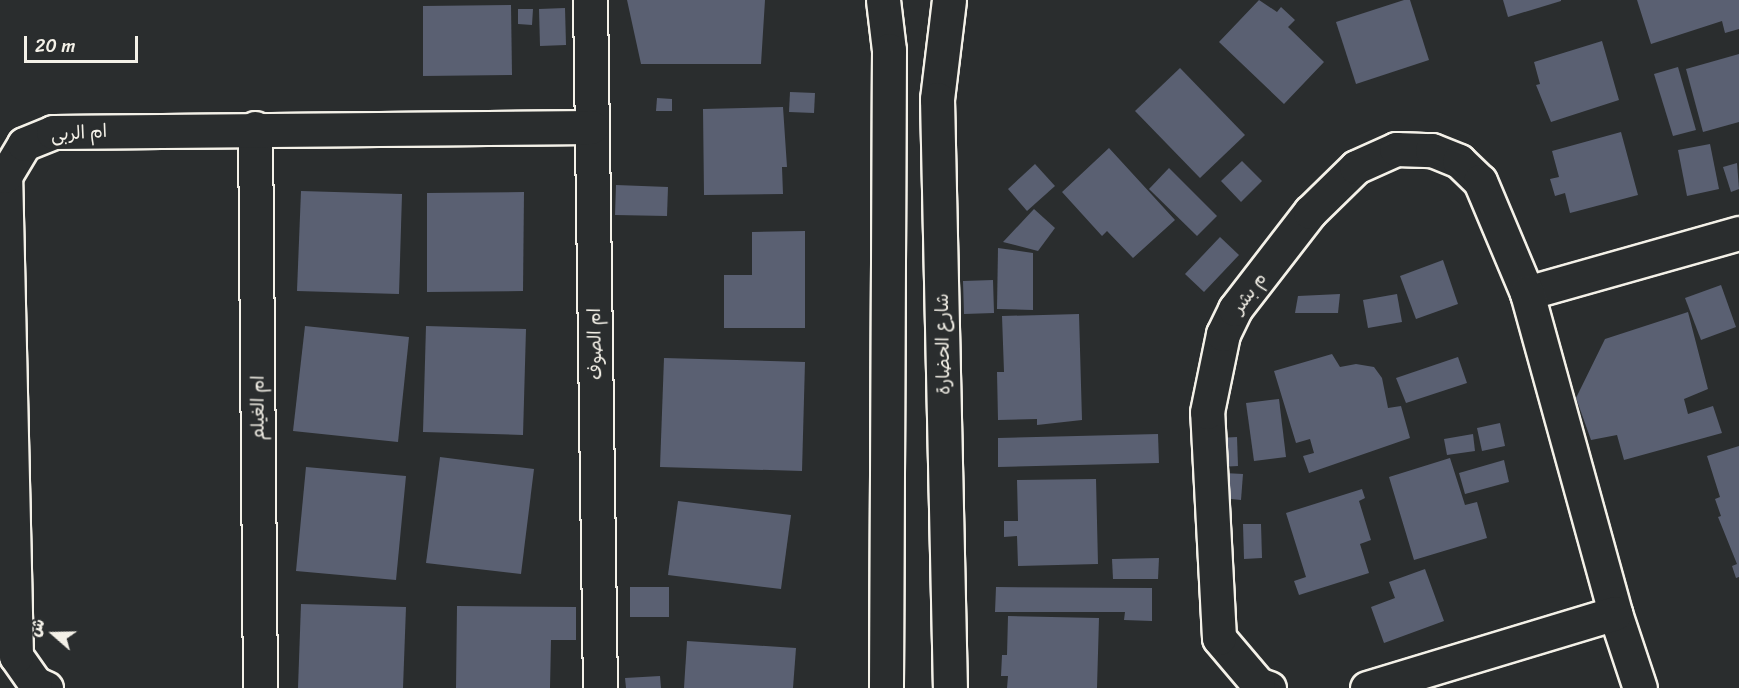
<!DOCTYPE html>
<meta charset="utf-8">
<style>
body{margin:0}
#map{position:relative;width:1739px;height:688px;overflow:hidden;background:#2a2d2e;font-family:Sriracha,"Playpen Sans Arabic",sans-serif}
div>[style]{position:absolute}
.building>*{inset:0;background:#5a6072}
.roads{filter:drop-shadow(2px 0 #f4f1e8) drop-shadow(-2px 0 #f4f1e8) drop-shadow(0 2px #f4f1e8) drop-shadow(0 -2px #f4f1e8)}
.street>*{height:33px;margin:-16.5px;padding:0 16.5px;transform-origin:16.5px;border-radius:16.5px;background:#2a2d2e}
.secondary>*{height:33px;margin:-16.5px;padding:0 16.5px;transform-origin:16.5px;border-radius:16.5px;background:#2a2d2e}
span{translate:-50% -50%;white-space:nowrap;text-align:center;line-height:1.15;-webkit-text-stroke:4.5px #2a2d2e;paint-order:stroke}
.street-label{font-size:18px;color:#f4f1e8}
.north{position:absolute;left:24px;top:604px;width:60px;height:60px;-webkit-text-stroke:4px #2a2d2e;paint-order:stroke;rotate:290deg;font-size:16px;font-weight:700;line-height:24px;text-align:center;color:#f4f1e8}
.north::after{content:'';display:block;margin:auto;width:21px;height:27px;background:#f4f1e8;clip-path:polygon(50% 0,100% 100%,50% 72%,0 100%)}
.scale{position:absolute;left:24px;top:36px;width:114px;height:27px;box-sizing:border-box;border:3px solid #f4f1e8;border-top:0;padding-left:8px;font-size:18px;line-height:21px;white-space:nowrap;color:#f4f1e8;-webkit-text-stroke:4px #2a2d2e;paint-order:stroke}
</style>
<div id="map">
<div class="building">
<i style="clip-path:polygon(627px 0,765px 0,761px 64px,641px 64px)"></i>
<i style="clip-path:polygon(1259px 0,1277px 12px,1281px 7px,1295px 20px,1288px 27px,1324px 62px,1284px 104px,1219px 42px)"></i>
<i style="clip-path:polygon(1404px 0,1410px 0,1429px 60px,1356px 84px,1336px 22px)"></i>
<i style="clip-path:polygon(1503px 0,1561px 0,1561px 1px,1508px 17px)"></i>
<i style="clip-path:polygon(1637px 0,1739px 0,1739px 29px,1725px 33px,1722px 21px,1651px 44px)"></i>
<i style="clip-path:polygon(511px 5px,512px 75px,423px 76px,423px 6px)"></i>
<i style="clip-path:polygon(565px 8px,566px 45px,540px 46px,539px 9px)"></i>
<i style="clip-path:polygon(518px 9px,533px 9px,532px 25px,518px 24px)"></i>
<i style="clip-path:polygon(1602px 41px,1619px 100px,1551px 122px,1536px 85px,1540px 84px,1534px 62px)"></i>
<i style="clip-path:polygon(1739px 54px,1739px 122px,1703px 132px,1686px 69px)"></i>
<i style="clip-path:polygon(1678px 67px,1696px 130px,1673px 136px,1654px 74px)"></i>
<i style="clip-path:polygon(1180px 68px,1245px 135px,1200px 178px,1135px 111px)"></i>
<i style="clip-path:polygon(790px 92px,815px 93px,814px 113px,789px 112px)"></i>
<i style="clip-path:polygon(657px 98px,672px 99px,672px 111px,656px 111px)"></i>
<i style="clip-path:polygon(783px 107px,787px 167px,782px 167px,783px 194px,704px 195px,703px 109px)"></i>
<i style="clip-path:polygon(1621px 132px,1638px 195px,1570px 213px,1565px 193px,1555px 196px,1550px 179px,1559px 177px,1552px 151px)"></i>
<i style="clip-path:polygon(1710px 144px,1719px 189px,1687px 196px,1678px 150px)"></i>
<i style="clip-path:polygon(1109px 148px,1175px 220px,1133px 258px,1107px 231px,1102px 236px,1062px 192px)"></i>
<i style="clip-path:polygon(1242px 161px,1262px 181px,1241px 202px,1221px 181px)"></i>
<i style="clip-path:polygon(1737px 163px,1739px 189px,1731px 192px,1723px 167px)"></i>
<i style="clip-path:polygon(1035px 164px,1055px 186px,1027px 211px,1008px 189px)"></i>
<i style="clip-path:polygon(1169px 168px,1217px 216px,1197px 236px,1149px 189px)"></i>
<i style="clip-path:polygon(616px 185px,668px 187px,667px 216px,615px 215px)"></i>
<i style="clip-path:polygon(301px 191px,402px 194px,399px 294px,297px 291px)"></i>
<i style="clip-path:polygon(524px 192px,523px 291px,427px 292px,427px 193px)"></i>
<i style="clip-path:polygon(1034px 209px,1055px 228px,1038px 251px,1003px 242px)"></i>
<i style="clip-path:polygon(805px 231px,805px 328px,724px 328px,724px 275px,752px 275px,752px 232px)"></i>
<i style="clip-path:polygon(1220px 237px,1239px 255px,1204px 292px,1185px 274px)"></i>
<i style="clip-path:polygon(998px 248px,1033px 253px,1033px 310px,997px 309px)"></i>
<i style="clip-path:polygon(1443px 260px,1458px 304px,1416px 319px,1400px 276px)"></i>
<i style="clip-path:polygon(993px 280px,994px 313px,964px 314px,963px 281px)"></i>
<i style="clip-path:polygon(1721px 285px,1736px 327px,1701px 340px,1685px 298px)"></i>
<i style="clip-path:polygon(1340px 294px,1338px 313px,1295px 313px,1298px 296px)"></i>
<i style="clip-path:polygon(1397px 294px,1402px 322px,1368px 328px,1363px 300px)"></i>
<i style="clip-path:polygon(1688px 312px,1708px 389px,1684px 399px,1688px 414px,1713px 406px,1722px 433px,1624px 460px,1617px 435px,1591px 440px,1576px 398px,1605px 339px)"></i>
<i style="clip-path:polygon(1079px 314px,1082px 420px,1037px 425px,1037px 419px,998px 420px,997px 372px,1004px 372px,1002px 316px)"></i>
<i style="clip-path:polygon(305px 326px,409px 337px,398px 442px,293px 431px)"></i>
<i style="clip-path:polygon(426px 326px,526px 329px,523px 435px,423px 432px)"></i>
<i style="clip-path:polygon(1332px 354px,1340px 367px,1356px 364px,1374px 367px,1382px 378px,1388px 408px,1401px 406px,1410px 438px,1309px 473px,1303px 456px,1314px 453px,1310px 439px,1296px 443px,1274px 371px)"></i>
<i style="clip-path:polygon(1458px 357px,1467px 383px,1406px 403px,1396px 378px)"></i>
<i style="clip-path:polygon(664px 358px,805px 362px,802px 471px,660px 467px)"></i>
<i style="clip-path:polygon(1279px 399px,1286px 457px,1254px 461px,1246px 403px)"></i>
<i style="clip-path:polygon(1500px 423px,1505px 446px,1482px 451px,1477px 428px)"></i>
<i style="clip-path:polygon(1158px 434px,1159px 463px,998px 467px,998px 438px)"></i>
<i style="clip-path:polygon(1473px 434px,1475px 451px,1447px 455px,1444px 439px)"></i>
<i style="clip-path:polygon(1237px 437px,1238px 466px,1219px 467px,1218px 438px)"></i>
<i style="clip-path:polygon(1739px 446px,1739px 577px,1736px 578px,1732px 566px,1737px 564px,1718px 517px,1721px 516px,1715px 499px,1720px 497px,1707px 456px)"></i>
<i style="clip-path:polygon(440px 457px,534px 469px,521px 574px,426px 563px)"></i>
<i style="clip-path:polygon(1450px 458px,1465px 505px,1477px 502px,1487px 538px,1414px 560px,1389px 477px)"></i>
<i style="clip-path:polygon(1504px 460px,1509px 482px,1465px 494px,1459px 473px)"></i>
<i style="clip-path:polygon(306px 467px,406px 476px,396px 580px,296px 571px)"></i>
<i style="clip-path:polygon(1224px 473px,1243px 474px,1241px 500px,1222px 498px)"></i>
<i style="clip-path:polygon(1096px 479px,1098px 564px,1018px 566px,1017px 536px,1004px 537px,1004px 521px,1018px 521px,1017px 480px)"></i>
<i style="clip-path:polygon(1362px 489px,1365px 498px,1359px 501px,1371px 540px,1360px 544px,1369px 573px,1299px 595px,1294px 581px,1306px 577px,1286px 513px)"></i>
<i style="clip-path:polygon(678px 501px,791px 515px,781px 589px,668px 575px)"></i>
<i style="clip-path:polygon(1243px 524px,1261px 524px,1262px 558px,1244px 559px)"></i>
<i style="clip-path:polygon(1159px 558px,1158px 579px,1113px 579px,1112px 559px)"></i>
<i style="clip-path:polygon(1425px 569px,1444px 621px,1384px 643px,1371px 607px,1395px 598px,1389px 582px)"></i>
<i style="clip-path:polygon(630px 587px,669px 587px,669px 617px,630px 617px)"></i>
<i style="clip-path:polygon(996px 587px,1152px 588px,1152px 621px,1124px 620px,1125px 612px,995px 612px)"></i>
<i style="clip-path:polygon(301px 604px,406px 607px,403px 688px,298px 688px)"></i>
<i style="clip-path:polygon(457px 606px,576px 607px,576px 640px,551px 640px,550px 688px,456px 688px)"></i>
<i style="clip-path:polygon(1008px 616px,1099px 618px,1097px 688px,1007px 688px,1008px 676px,1001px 676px,1002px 655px,1007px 655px)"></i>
<i style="clip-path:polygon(687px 641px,796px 648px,793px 688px,684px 688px)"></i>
<i style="clip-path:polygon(660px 676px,661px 688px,626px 688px,625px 678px)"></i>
</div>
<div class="roads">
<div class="street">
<i style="left:590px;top:0;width:688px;rotate:89.17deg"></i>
<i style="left:255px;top:128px;width:560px;rotate:89.49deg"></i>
<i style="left:1527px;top:293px;width:220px;rotate:-15.8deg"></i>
<i style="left:46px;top:688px;width:12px;rotate:-156deg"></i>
<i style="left:35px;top:683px;width:33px;rotate:-125deg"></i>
<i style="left:16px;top:656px;width:480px;rotate:-91.3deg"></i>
<i style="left:5px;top:176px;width:37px;rotate:-59deg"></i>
<i style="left:24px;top:144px;width:31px;rotate:-22deg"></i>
<i style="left:53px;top:132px;width:538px;rotate:-0.53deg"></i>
<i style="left:1269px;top:688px;width:12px;rotate:-160deg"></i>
<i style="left:1258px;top:684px;width:60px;rotate:-130.3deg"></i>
<i style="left:1219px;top:638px;width:226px;rotate:-93deg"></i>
<i style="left:1207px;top:412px;width:80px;rotate:-78.4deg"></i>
<i style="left:1223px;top:334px;width:28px;rotate:-64deg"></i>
<i style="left:1235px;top:309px;width:123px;rotate:-52.3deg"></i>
<i style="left:1310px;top:212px;width:64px;rotate:-44.4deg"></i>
<i style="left:1356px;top:167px;width:44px;rotate:-24.2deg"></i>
<i style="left:1396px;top:149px;width:36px;rotate:2deg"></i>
<i style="left:1432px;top:150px;width:29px;rotate:22deg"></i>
<i style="left:1459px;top:161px;width:29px;rotate:44deg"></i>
<i style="left:1480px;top:181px;width:121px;rotate:67.2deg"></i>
<i style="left:1527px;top:293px;width:332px;rotate:74.6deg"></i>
<i style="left:1615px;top:613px;width:79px;rotate:71.6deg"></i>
<i style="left:1367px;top:688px;width:259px;rotate:-16.8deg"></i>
</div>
<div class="secondary">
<i style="left:883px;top:0;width:50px;rotate:83.2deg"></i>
<i style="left:889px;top:50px;width:638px;rotate:90.27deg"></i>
<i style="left:949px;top:0;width:100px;rotate:96.9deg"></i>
<i style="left:937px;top:99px;width:589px;rotate:88.74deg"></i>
</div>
</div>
<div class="street-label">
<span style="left:79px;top:133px;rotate:-4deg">ام الربى</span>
<span style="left:1249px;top:293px;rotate:-54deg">م بشر</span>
<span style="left:595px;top:344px;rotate:-91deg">ام الصوف</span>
<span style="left:943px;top:344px;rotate:-91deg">شارع الحضارة</span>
<span style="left:258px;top:408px;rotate:-90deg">ام الغيلم</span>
</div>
<div class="north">ش</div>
<div class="scale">20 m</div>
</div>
